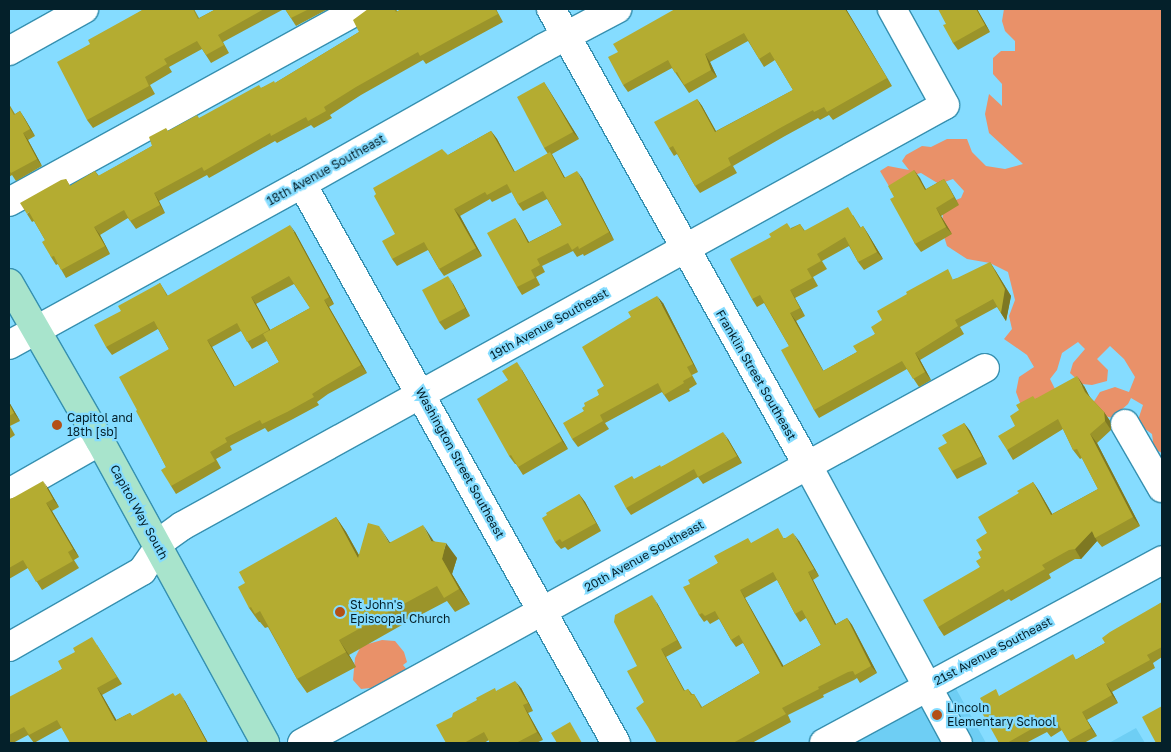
<!DOCTYPE html>
<style>
body{margin:0}
#map{position:relative;width:1171px;height:752px;overflow:hidden;background:#85dcff;font-family:"Golos Text",sans-serif}
div>[style]{position:absolute}
.built>*{inset:0;background:#6ecef4}
.green>*{inset:0;background:#e99169}
.roads{filter:drop-shadow(1px 0 #3690b0) drop-shadow(-1px 0 #3690b0) drop-shadow(0 1px #3690b0) drop-shadow(0 -1px #3690b0)}
.minor>*{height:28px;margin:-14px;padding:0 14px;transform-origin:14px;border-radius:14px;background:#fff}
.major>*{height:28px;margin:-14px;padding:0 14px;transform-origin:14px;border-radius:14px;background:#a8e4cc}
.wall>*{inset:0;background:#9b942a}
.shaded-wall>*{inset:0;background:#7e7822}
.building>*{inset:0;background:#b4ac31}
.dots>*{width:14px;height:14px;translate:-50% -50%;box-sizing:border-box;border:2px solid #85dcff;border-radius:50%}
span{translate:-50% -50%;white-space:nowrap;text-align:center;line-height:1.15;-webkit-text-stroke:4.5px #85dcff;paint-order:stroke}
.street-label{font-size:12px;color:#04202a}
.poi-label{font-size:12px;color:#04202a}
.left{translate:0 -50%;text-align:left}
.frame{position:absolute;inset:0;border:10px solid #04202a;pointer-events:none}
</style>
<div id="map">
<div class="built">
<i style="clip-path:polygon(955px 687px,986px 743px,855px 743px)"></i>
<i style="clip-path:polygon(1136px 728px,1145px 743px,1109px 743px)"></i>
</div>
<div class="green">
<i style="clip-path:polygon(1004px 9px,1162px 9px,1162px 453px,1154px 449px,1152px 434px,1137px 423px,1143px 405px,1131px 398px,1128px 404px,1112px 418px,1099px 414px,1093px 403px,1100px 392px,1115px 387px,1129px 392px,1135px 377px,1124px 359px,1110px 346px,1097px 359px,1108px 370px,1107px 381px,1092px 385px,1082px 384px,1070px 373px,1073px 363px,1085px 349px,1078px 342px,1062px 353px,1057px 370px,1050px 379px,1057px 393px,1023px 411px,1016px 392px,1019px 377px,1034px 367px,1027px 355px,1004px 339px,1012px 329px,1009px 316px,1015px 300px,1008px 272px,990px 263px,967px 259px,947px 246px,941px 227px,944px 208px,948px 203px,961px 198px,964px 191px,953px 179px,939px 184px,921px 173px,909px 176px,890px 188px,880px 171px,888px 166px,909px 170px,902px 161px,906px 155px,922px 146px,931px 147px,947px 139px,967px 139px,972px 152px,986px 166px,1005px 169px,1023px 164px,989px 133px,985px 114px,989px 94px,1002px 106px,1002px 84px,993px 74px,993px 58px,1001px 51px,1015px 51px,1015px 41px,1005px 31px,1002px 21px)"></i>
<i style="clip-path:polygon(382px 640px,395px 641px,404px 652px,407px 662px,403px 665px,407px 670px,380px 687px,361px 689px,353px 680px,355px 658px,361px 646px)"></i>
</div>
<div class="roads">
<div class="minor">
<i style="left:551px;top:9px;width:524px;rotate:60.65deg"></i>
<i style="left:808px;top:466px;width:315px;rotate:61.6deg"></i>
<i style="left:9px;top:51px;width:86px;rotate:-29.2deg"></i>
<i style="left:302px;top:184px;width:641px;rotate:60.68deg"></i>
<i style="left:9px;top:202px;width:401px;rotate:-28.8deg"></i>
<i style="left:9px;top:345px;width:334px;rotate:-28.8deg"></i>
<i style="left:302px;top:184px;width:277px;rotate:-29.4deg"></i>
<i style="left:543px;top:48px;width:84px;rotate:-27.8deg"></i>
<i style="left:1125px;top:424px;width:74px;rotate:60deg"></i>
<i style="left:9px;top:493px;width:105px;rotate:-29.7deg"></i>
<i style="left:9px;top:647px;width:153px;rotate:-29.7deg"></i>
<i style="left:142px;top:571px;width:39px;rotate:-55deg"></i>
<i style="left:164px;top:539px;width:22px;rotate:-36deg"></i>
<i style="left:182px;top:526px;width:871px;rotate:-28.89deg"></i>
<i style="left:945px;top:105px;width:110px;rotate:-118.9deg"></i>
<i style="left:302px;top:743px;width:779px;rotate:-28.77deg"></i>
<i style="left:824px;top:743px;width:384px;rotate:-28.4deg"></i>
</div>
<div class="major">
<i style="left:9px;top:283px;width:182px;rotate:60.1deg"></i>
<i style="left:100px;top:441px;width:344px;rotate:61.3deg"></i>
</div>
</div>
<div class="wall">
<i style="clip-path:polygon(144px 9px,194px 9px,199px 18px,216px 9px,284px 9px,223px 42px,229px 53px,211px 63px,202px 49px,169px 67px,172px 72px,150px 85px,155px 94px,93px 128px,87px 120px,90px 44px)"></i>
<i style="clip-path:polygon(285px 9px,328px 9px,296px 26px)"></i>
<i style="clip-path:polygon(368px 9px,396px 9px,397px 11px,496px 9px,503px 22px,426px 64px,423px 60px,361px 95px,330px 115px,332px 118px,314px 128px,311px 125px,277px 143px,275px 141px,209px 178px,207px 175px,159px 201px,165px 213px,136px 229px,128px 218px,100px 235px,110px 254px,66px 278px,58px 264px,56px 265px,51px 257px,45px 240px,34px 221px,32px 222px,27px 214px,66px 179px,70px 186px,95px 171px,99px 176px,152px 146px,168px 131px,200px 118px,261px 88px,275px 83px,359px 32px)"></i>
<i style="clip-path:polygon(675px 9px,846px 9px,892px 86px,833px 120px,829px 115px,820px 120px,818px 118px,785px 136px,733px 166px,737px 173px,700px 193px,695px 186px,677px 154px,674px 156px,669px 148px,697px 99px,702px 106px,716px 131px,793px 90px,775px 60px,764px 67px,748px 41px,710px 62px,717px 77px,689px 93px,672px 68px,628px 92px,623px 85px)"></i>
<i style="clip-path:polygon(977px 9px,990px 32px,958px 50px,953px 43px,946px 24px)"></i>
<i style="clip-path:polygon(544px 82px,579px 139px,552px 154px,565px 178px,582px 178px,614px 240px,584px 256px,583px 254px,577px 257px,573px 251px,542px 266px,545px 272px,536px 277px,540px 285px,522px 295px,517px 287px,515px 218px,520px 226px,529px 242px,562px 225px,547px 199px,523px 211px,518px 204px,512px 192px,492px 202px,490px 199px,460px 216px,482px 256px,444px 276px,439px 269px,428px 250px,397px 266px,392px 259px,395px 234px,448px 155px,491px 131px,497px 139px,515px 172px,548px 154px,544px 148px)"></i>
<i style="clip-path:polygon(9px 104px,15px 114px,20px 111px,25px 119px,35px 136px,28px 140px,42px 166px,16px 181px,12px 175px,9px 177px)"></i>
<i style="clip-path:polygon(914px 170px,926px 189px,944px 179px,959px 205px,941px 216px,952px 234px,921px 252px,915px 244px,894px 197px)"></i>
<i style="clip-path:polygon(853px 215px,861px 228px,863px 226px,868px 234px,883px 259px,864px 270px,858px 262px,849px 246px,822px 261px,827px 269px,813px 277px,818px 286px,795px 298px,805px 316px,796px 321px,823px 371px,857px 352px,875px 334px,954px 279px,995px 270px,1011px 296px,1006px 321px,997px 307px,960px 327px,964px 334px,920px 360px,931px 380px,919px 387px,907px 369px,819px 418px,814px 410px,789px 346px,764px 303px,757px 307px,752px 299px,791px 228px,800px 224px,805px 231px)"></i>
<i style="clip-path:polygon(evenodd,295px 232px,334px 304px,329px 307px,367px 373px,328px 394px,317px 402px,319px 405px,293px 419px,268px 432px,265px 428px,230px 446px,232px 450px,216px 459px,221px 468px,176px 494px,171px 486px,166px 467px,137px 410px,169px 349px,158px 329px,112px 355px,106px 347px,121px 311px,160px 283px,168px 296px,295px 232px,294px 284px,310px 308px,270px 330px,256px 304px,294px 284px,295px 232px,241px 331px,252px 349px,267px 341px,279px 362px,235px 387px,212px 347px,241px 331px)"></i>
<i style="clip-path:polygon(453px 284px,470px 316px,445px 330px,439px 322px)"></i>
<i style="clip-path:polygon(663px 303px,698px 372px,692px 375px,697px 384px,689px 389px,690px 391px,669px 402px,662px 392px,605px 423px,609px 429px,578px 447px,572px 439px,584px 411px,599px 395px,604px 386px)"></i>
<i style="clip-path:polygon(522px 370px,568px 449px,523px 475px,516px 464px,515px 464px,509px 456px,508px 380px)"></i>
<i style="clip-path:polygon(1084px 386px,1089px 396px,1104px 412px,1110px 421px,1111px 430px,1097px 443px,1140px 526px,1102px 547px,1097px 541px,1081px 559px,1075px 559px,1049px 574px,1051px 578px,1011px 601px,1009px 599px,944px 636px,938px 627px,980px 567px,982px 550px,987px 533px,1019px 493px,1033px 482px,1039px 491px,1052px 514px,1098px 489px,1082px 458px,1080px 459px,1073px 450px,1063px 429px,1013px 460px,1007px 450px,1015px 426px,1035px 399px)"></i>
<i style="clip-path:polygon(9px 402px,20px 421px,10px 426px,15px 435px,9px 439px)"></i>
<i style="clip-path:polygon(964px 423px,970px 431px,987px 464px,957px 479px,952px 471px,947px 443px)"></i>
<i style="clip-path:polygon(728px 439px,742px 463px,703px 484px,698px 477px,631px 515px,626px 508px,661px 467px)"></i>
<i style="clip-path:polygon(48px 488px,59px 507px,52px 511px,79px 557px,74px 560px,79px 568px,42px 590px,28px 568px,9px 579px,9px 499px)"></i>
<i style="clip-path:polygon(579px 494px,585px 502px,601px 531px,568px 550px,565px 547px,561px 549px,555px 542px)"></i>
<i style="clip-path:polygon(336px 517px,346px 532px,359px 555px,390px 542px,434px 541px,457px 558px,452px 574px,470px 604px,455px 612px,447px 601px,409px 621px,349px 655px,356px 667px,307px 693px,297px 679px,268px 627px,265px 628px,260px 622px,259px 622px,249px 608px,245px 583px)"></i>
<i style="clip-path:polygon(evenodd,785px 538px,799px 541px,819px 576px,813px 580px,836px 624px,847px 618px,852px 625px,877px 673px,860px 683px,857px 678px,854px 680px,823px 695px,824px 697px,788px 715px,791px 722px,752px 743px,657px 743px,644px 702px,637px 666px,657px 603px,682px 648px,666px 657px,685px 691px,688px 689px,692px 694px,694px 694px,702px 707px,760px 673px,743px 643px,736px 647px,731px 640px,719px 619px,710px 624px,707px 620px,704px 622px,699px 615px,690px 584px,718px 563px,752px 543px,785px 538px,777px 580px,795px 614px,800px 622px,806px 618px,821px 645px,783px 666px,745px 598px,777px 580px)"></i>
<i style="clip-path:polygon(1162px 602px,1162px 657px,1153px 663px,1155px 668px,1112px 692px,1118px 703px,1087px 720px,1097px 736px,1084px 743px,1070px 743px,1062px 730px,1051px 737px,1047px 732px,1026px 743px,999px 743px,986px 709px,1000px 696px,1077px 659px,1105px 643px)"></i>
<i style="clip-path:polygon(97px 645px,122px 684px,102px 695px,116px 720px,130px 713px,132px 716px,175px 696px,185px 701px,208px 743px,61px 728px,34px 743px,28px 735px,13px 743px,9px 743px,9px 701px,62px 669px)"></i>
<i style="clip-path:polygon(521px 688px,533px 711px,528px 713px,543px 740px,536px 743px,490px 743px,489px 740px,484px 743px,446px 743px,497px 691px)"></i>
</div>
<div class="shaded-wall">
<i style="clip-path:polygon(845px 9px,846px 9px,892px 86px,887px 78px)"></i>
<i style="clip-path:polygon(976px 9px,977px 9px,990px 32px,985px 25px)"></i>
<i style="clip-path:polygon(705px 54px,710px 62px,717px 77px,711px 70px)"></i>
<i style="clip-path:polygon(544px 82px,549px 90px,579px 139px,573px 132px)"></i>
<i style="clip-path:polygon(697px 99px,702px 106px,720px 139px,715px 132px)"></i>
<i style="clip-path:polygon(20px 111px,25px 119px,35px 136px,30px 129px)"></i>
<i style="clip-path:polygon(491px 131px,497px 139px,519px 180px,514px 172px)"></i>
<i style="clip-path:polygon(23px 133px,28px 140px,42px 166px,37px 159px)"></i>
<i style="clip-path:polygon(550px 152px,555px 160px,569px 185px,564px 178px)"></i>
<i style="clip-path:polygon(914px 170px,920px 178px,930px 198px,925px 190px)"></i>
<i style="clip-path:polygon(577px 171px,582px 178px,614px 240px,609px 232px)"></i>
<i style="clip-path:polygon(944px 179px,949px 187px,959px 205px,954px 197px)"></i>
<i style="clip-path:polygon(154px 193px,159px 201px,165px 213px,160px 205px)"></i>
<i style="clip-path:polygon(936px 208px,941px 216px,952px 234px,946px 227px)"></i>
<i style="clip-path:polygon(454px 209px,460px 216px,482px 256px,476px 248px)"></i>
<i style="clip-path:polygon(515px 218px,520px 226px,533px 250px,528px 243px)"></i>
<i style="clip-path:polygon(290px 225px,295px 232px,334px 304px,329px 297px)"></i>
<i style="clip-path:polygon(863px 226px,868px 234px,883px 259px,877px 252px)"></i>
<i style="clip-path:polygon(94px 227px,100px 235px,110px 254px,105px 246px)"></i>
<i style="clip-path:polygon(990px 262px,995px 270px,1011px 296px,1006px 321px,1001px 313px)"></i>
<i style="clip-path:polygon(448px 276px,453px 284px,470px 316px,465px 308px)"></i>
<i style="clip-path:polygon(790px 290px,795px 298px,805px 316px,800px 308px)"></i>
<i style="clip-path:polygon(657px 296px,663px 303px,698px 372px,693px 364px)"></i>
<i style="clip-path:polygon(251px 297px,256px 304px,274px 337px,269px 330px)"></i>
<i style="clip-path:polygon(324px 300px,329px 307px,367px 373px,361px 365px)"></i>
<i style="clip-path:polygon(790px 313px,796px 321px,828px 379px,823px 371px)"></i>
<i style="clip-path:polygon(207px 340px,212px 347px,239px 395px,234px 387px)"></i>
<i style="clip-path:polygon(915px 353px,920px 360px,931px 380px,925px 372px)"></i>
<i style="clip-path:polygon(517px 362px,522px 370px,568px 449px,562px 441px)"></i>
<i style="clip-path:polygon(1077px 376px,1084px 386px,1092px 401px,1085px 392px)"></i>
<i style="clip-path:polygon(9px 402px,20px 421px,14px 413px,9px 404px)"></i>
<i style="clip-path:polygon(1104px 412px,1110px 421px,1111px 430px,1105px 421px)"></i>
<i style="clip-path:polygon(964px 423px,970px 431px,987px 464px,982px 456px)"></i>
<i style="clip-path:polygon(723px 432px,728px 439px,742px 463px,737px 456px)"></i>
<i style="clip-path:polygon(1090px 434px,1097px 443px,1140px 526px,1133px 517px)"></i>
<i style="clip-path:polygon(43px 481px,48px 488px,59px 507px,53px 499px)"></i>
<i style="clip-path:polygon(1033px 482px,1039px 491px,1058px 524px,1051px 515px)"></i>
<i style="clip-path:polygon(579px 494px,585px 502px,601px 531px,596px 523px)"></i>
<i style="clip-path:polygon(46px 503px,52px 511px,79px 557px,73px 549px)"></i>
<i style="clip-path:polygon(336px 517px,346px 532px,368px 572px,358px 558px)"></i>
<i style="clip-path:polygon(423px 525px,433px 540px,442px 555px,431px 541px)"></i>
<i style="clip-path:polygon(379px 526px,389px 541px,399px 558px,389px 543px)"></i>
<i style="clip-path:polygon(1092px 531px,1097px 541px,1081px 559px,1075px 549px)"></i>
<i style="clip-path:polygon(793px 533px,799px 541px,819px 576px,814px 569px)"></i>
<i style="clip-path:polygon(446px 543px,457px 558px,452px 574px,470px 604px,459px 589px,442px 559px)"></i>
<i style="clip-path:polygon(808px 572px,813px 580px,840px 632px,835px 625px)"></i>
<i style="clip-path:polygon(740px 590px,745px 598px,788px 674px,782px 667px)"></i>
<i style="clip-path:polygon(652px 595px,657px 603px,682px 648px,677px 640px)"></i>
<i style="clip-path:polygon(847px 618px,852px 625px,877px 673px,871px 666px)"></i>
<i style="clip-path:polygon(339px 640px,349px 655px,356px 667px,346px 652px)"></i>
<i style="clip-path:polygon(661px 649px,666px 657px,689px 699px,684px 691px)"></i>
<i style="clip-path:polygon(515px 681px,521px 688px,533px 711px,528px 703px)"></i>
<i style="clip-path:polygon(1106px 684px,1112px 692px,1118px 703px,1112px 695px)"></i>
<i style="clip-path:polygon(97px 688px,102px 695px,121px 728px,115px 721px)"></i>
<i style="clip-path:polygon(180px 693px,185px 701px,208px 743px,207px 743px)"></i>
<i style="clip-path:polygon(523px 705px,528px 713px,543px 740px,537px 732px)"></i>
<i style="clip-path:polygon(1082px 712px,1097px 736px,1091px 728px)"></i>
</div>
<div class="building">
<i style="clip-path:polygon(144px 9px,193px 9px,198px 19px,216px 9px,264px 9px,218px 35px,224px 45px,206px 55px,197px 41px,164px 59px,167px 64px,145px 77px,149px 86px,87px 120px,57px 62px,90px 44px,88px 40px)"></i>
<i style="clip-path:polygon(285px 9px,309px 9px,291px 18px)"></i>
<i style="clip-path:polygon(368px 9px,394px 9px,396px 12px,401px 9px,495px 9px,498px 14px,420px 56px,418px 52px,356px 87px,324px 107px,326px 111px,308px 121px,306px 117px,271px 136px,270px 133px,204px 171px,202px 167px,154px 193px,160px 205px,130px 221px,124px 210px,94px 227px,105px 246px,61px 270px,54px 256px,51px 257px,42px 242px,45px 240px,29px 212px,27px 214px,20px 203px,61px 180px,66px 179px,70px 186px,95px 171px,98px 176px,152px 146px,149px 137px,166px 128px,168px 131px,197px 115px,199px 118px,259px 85px,261px 88px,274px 81px,275px 83px,359px 32px,353px 20px)"></i>
<i style="clip-path:polygon(675px 9px,845px 9px,887px 78px,827px 112px,824px 107px,814px 112px,813px 110px,780px 128px,728px 158px,731px 165px,695px 186px,673px 146px,669px 148px,654px 122px,697px 99px,715px 132px,793px 90px,770px 52px,759px 59px,744px 33px,705px 54px,711px 70px,684px 85px,677px 72px,675px 73px,668px 60px,623px 85px,608px 57px,618px 52px,613px 44px)"></i>
<i style="clip-path:polygon(938px 9px,976px 9px,985px 25px,953px 43px,943px 25px,946px 24px)"></i>
<i style="clip-path:polygon(544px 82px,573px 132px,544px 148px,517px 97px)"></i>
<i style="clip-path:polygon(9px 106px,14px 115px,20px 111px,30px 129px,23px 133px,37px 159px,11px 173px,9px 170px)"></i>
<i style="clip-path:polygon(491px 131px,514px 172px,550px 152px,564px 178px,577px 171px,609px 232px,579px 249px,578px 246px,572px 250px,568px 243px,537px 259px,540px 265px,531px 270px,535px 278px,517px 287px,487px 233px,515px 218px,528px 243px,562px 225px,543px 191px,518px 204px,507px 184px,487px 195px,485px 192px,454px 209px,476px 248px,439px 269px,424px 242px,392px 259px,382px 241px,395px 234px,374px 196px,376px 194px,373px 188px,442px 149px,448px 155px)"></i>
<i style="clip-path:polygon(914px 170px,925px 190px,944px 179px,954px 197px,936px 208px,946px 227px,915px 244px,890px 199px,894px 197px,888px 186px)"></i>
<i style="clip-path:polygon(848px 207px,860px 228px,863px 226px,877px 252px,858px 262px,845px 237px,817px 254px,821px 261px,807px 269px,812px 278px,790px 290px,800px 308px,790px 313px,823px 371px,857px 352px,853px 346px,875px 334px,871px 327px,882px 320px,877px 311px,907px 294px,906px 292px,948px 269px,953px 280px,990px 262px,1005px 289px,1001px 313px,993px 299px,955px 320px,958px 326px,915px 353px,925px 372px,913px 379px,902px 361px,814px 410px,781px 350px,789px 346px,760px 295px,752px 299px,730px 259px,771px 237px,769px 234px,787px 223px,791px 229px,800px 224px,804px 231px)"></i>
<i style="clip-path:polygon(evenodd,290px 225px,329px 297px,324px 300px,361px 365px,323px 387px,312px 394px,314px 397px,287px 412px,262px 424px,260px 420px,225px 438px,227px 442px,210px 452px,215px 461px,171px 486px,161px 470px,166px 467px,136px 411px,137px 410px,119px 377px,169px 349px,154px 321px,106px 347px,94px 325px,121px 311px,118px 306px,160px 283px,167px 296px,290px 225px,289px 276px,310px 308px,263px 334px,279px 362px,234px 387px,207px 340px,237px 323px,247px 342px,269px 330px,251px 297px,289px 276px)"></i>
<i style="clip-path:polygon(448px 276px,465px 308px,439px 322px,422px 290px)"></i>
<i style="clip-path:polygon(657px 296px,693px 364px,687px 367px,692px 376px,683px 381px,684px 383px,664px 395px,658px 383px,600px 415px,603px 421px,572px 439px,563px 423px,584px 411px,582px 408px,585px 406px,584px 403px,599px 395px,597px 390px,604px 386px,582px 347px,631px 317px,628px 312px)"></i>
<i style="clip-path:polygon(517px 362px,562px 441px,518px 467px,511px 455px,509px 456px,477px 399px,508px 380px,502px 371px)"></i>
<i style="clip-path:polygon(1077px 376px,1085px 392px,1104px 412px,1105px 421px,1090px 434px,1133px 517px,1095px 538px,1092px 531px,1075px 549px,1069px 550px,1042px 565px,1045px 569px,1005px 592px,1003px 589px,938px 627px,923px 600px,980px 567px,976px 561px,981px 558px,978px 552px,982px 550px,976px 540px,987px 533px,978px 517px,1019px 493px,1017px 491px,1033px 482px,1051px 515px,1098px 489px,1077px 449px,1073px 450px,1058px 419px,1007px 450px,998px 436px,1015px 426px,1010px 416px,1019px 410px,1016px 405px,1033px 396px,1035px 399px)"></i>
<i style="clip-path:polygon(9px 404px,14px 413px,9px 416px)"></i>
<i style="clip-path:polygon(964px 423px,982px 456px,952px 471px,938px 448px,947px 443px,942px 435px)"></i>
<i style="clip-path:polygon(723px 432px,737px 456px,698px 477px,694px 469px,626px 508px,614px 486px,632px 476px,634px 479px,660px 465px,661px 467px)"></i>
<i style="clip-path:polygon(43px 481px,53px 499px,46px 503px,73px 549px,68px 552px,73px 561px,36px 582px,23px 560px,9px 568px,9px 499px,11px 499px)"></i>
<i style="clip-path:polygon(579px 494px,596px 523px,562px 542px,560px 539px,555px 542px,542px 518px,547px 515px,546px 513px)"></i>
<i style="clip-path:polygon(336px 517px,358px 558px,368px 523px,379px 526px,389px 543px,423px 525px,431px 541px,446px 543px,442px 559px,459px 589px,444px 598px,437px 586px,398px 607px,339px 640px,346px 652px,297px 679px,260px 611px,255px 614px,251px 607px,249px 608px,238px 587px,245px 583px,239px 572px)"></i>
<i style="clip-path:polygon(evenodd,778px 528px,784px 539px,793px 533px,814px 569px,808px 572px,835px 625px,847px 618px,871px 666px,855px 675px,853px 671px,848px 672px,818px 687px,819px 689px,782px 708px,786px 714px,733px 743px,657px 743px,648px 727px,636px 708px,644px 702px,627px 671px,637px 666px,614px 622px,615px 615px,652px 595px,677px 640px,661px 649px,684px 691px,688px 689px,691px 695px,694px 694px,701px 708px,760px 673px,739px 635px,731px 640px,715px 611px,705px 616px,702px 613px,699px 615px,683px 587px,690px 584px,688px 580px,718px 563px,714px 556px,748px 538px,751px 543px,778px 528px,773px 572px,795px 614px,802px 610px,821px 645px,782px 667px,740px 590px,773px 572px)"></i>
<i style="clip-path:polygon(1162px 602px,1162px 647px,1147px 655px,1150px 660px,1106px 684px,1112px 695px,1082px 712px,1091px 728px,1068px 741px,1057px 722px,1045px 729px,1042px 723px,1007px 743px,999px 743px,981px 711px,986px 709px,980px 698px,996px 689px,999px 696px,1073px 654px,1076px 660px,1105px 643px,1102px 638px,1110px 632px)"></i>
<i style="clip-path:polygon(92px 637px,117px 677px,97px 688px,115px 721px,130px 713px,132px 716px,173px 693px,175px 696px,180px 693px,207px 743px,70px 743px,57px 720px,29px 735px,24px 727px,9px 735px,9px 697px,62px 669px,58px 661px,75px 652px,73px 648px)"></i>
<i style="clip-path:polygon(515px 681px,528px 703px,523px 705px,537px 732px,516px 743px,490px 743px,484px 732px,464px 743px,446px 743px,436px 725px,452px 717px,453px 713px,477px 700px,476px 698px,495px 688px,496px 691px)"></i>
<i style="clip-path:polygon(1162px 706px,1162px 742px,1160px 743px,1156px 743px,1142px 717px)"></i>
<i style="clip-path:polygon(570px 722px,582px 743px,557px 743px,551px 733px)"></i>
</div>
<div class="dots">
<i style="left:57px;top:425px;background:#b35018"></i>
<i style="left:340px;top:612px;background:#b35018"></i>
<i style="left:937px;top:715px;background:#b35018"></i>
</div>
<div class="street-label">
<span style="left:326px;top:170px;rotate:-29deg">18th Avenue Southeast</span>
<span style="left:549px;top:324px;rotate:-29deg">19th Avenue Southeast</span>
<span style="left:756px;top:375px;rotate:60deg">Franklin Street Southeast</span>
<span style="left:460px;top:463px;rotate:61deg">Washington Street Southeast</span>
<span style="left:139px;top:512px;rotate:61deg">Capitol Way South</span>
<span style="left:644px;top:556px;rotate:-29deg">20th Avenue Southeast</span>
<span style="left:993px;top:651px;rotate:-28deg">21st Avenue Southeast</span>
</div>
<div class="poi-label">
<span class="left" style="left:67px;top:425px">Capitol and<br>18th [sb]</span>
<span class="left" style="left:350px;top:612px">St John's<br>Episcopal Church</span>
<span class="left" style="left:947px;top:715px">Lincoln<br>Elementary School</span>
</div>
<div class="frame"></div>
</div>
